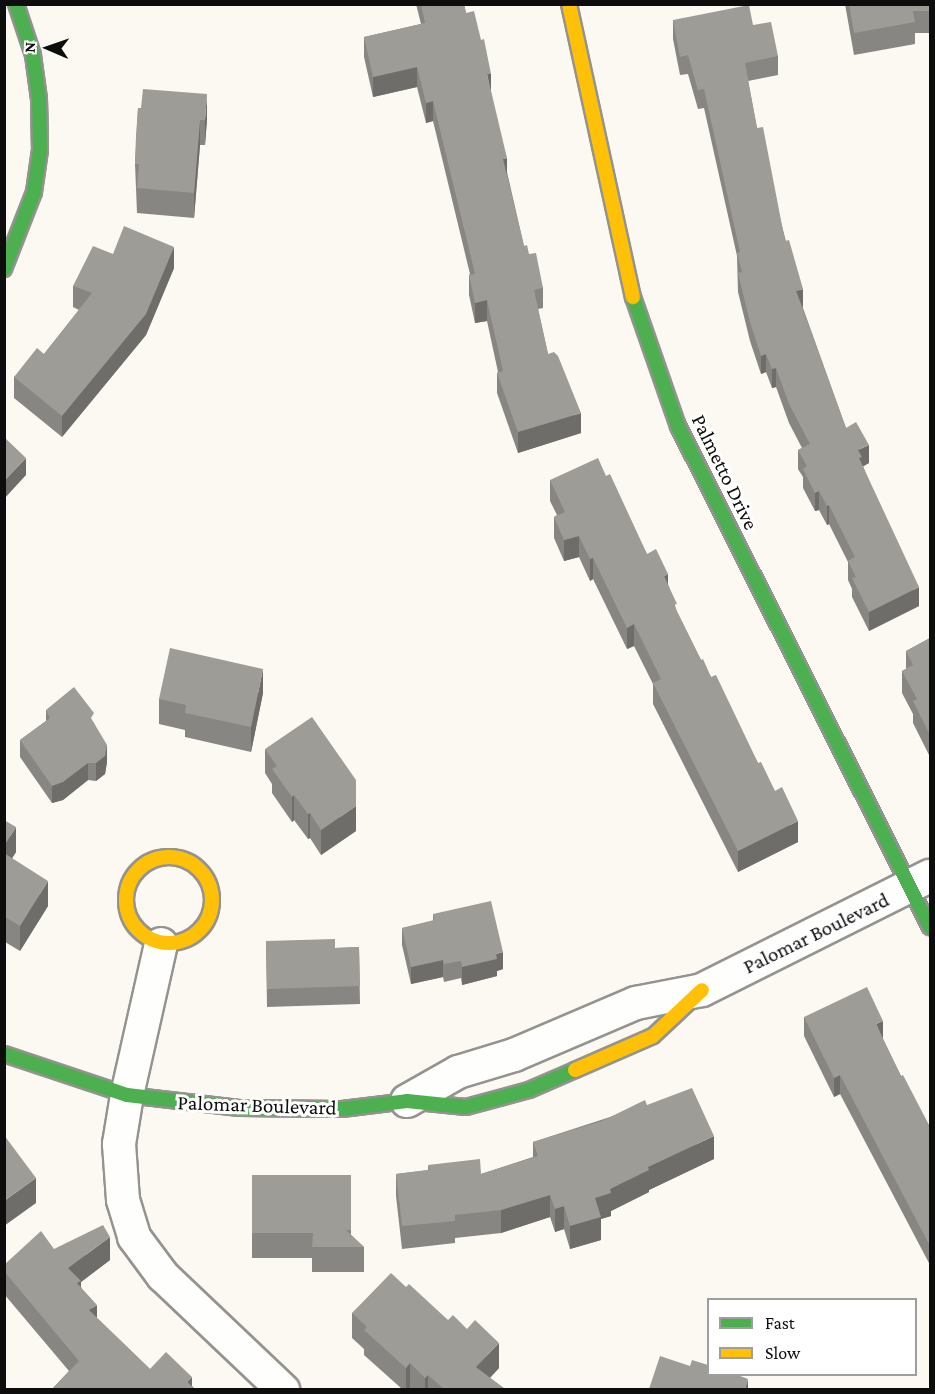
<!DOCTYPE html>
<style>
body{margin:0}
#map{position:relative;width:935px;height:1394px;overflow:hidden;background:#fbf9f2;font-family:"Crimson Pro",serif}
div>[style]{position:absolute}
.roads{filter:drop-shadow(2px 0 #949390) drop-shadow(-2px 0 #949390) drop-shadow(0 2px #949390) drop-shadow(0 -2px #949390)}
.street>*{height:32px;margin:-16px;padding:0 16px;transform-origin:16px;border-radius:16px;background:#fefefd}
.fast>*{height:14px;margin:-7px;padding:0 7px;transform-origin:7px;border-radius:7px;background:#4caf50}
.slow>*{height:14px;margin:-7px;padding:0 7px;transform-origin:7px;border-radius:7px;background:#ffc107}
.slow>.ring{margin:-7px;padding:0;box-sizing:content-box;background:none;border:14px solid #ffc107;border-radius:50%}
.wall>*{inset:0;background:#888682}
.shaded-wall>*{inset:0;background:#6f6d6a}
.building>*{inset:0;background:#9e9c97}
span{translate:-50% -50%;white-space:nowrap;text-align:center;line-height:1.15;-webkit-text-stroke:6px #fff;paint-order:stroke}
.street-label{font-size:21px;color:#0d0d0d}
.frame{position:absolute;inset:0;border:6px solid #0d0d0d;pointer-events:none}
.legend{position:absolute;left:707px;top:1298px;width:210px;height:78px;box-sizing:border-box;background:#fff;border:2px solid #9e9e9e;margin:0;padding:8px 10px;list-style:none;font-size:18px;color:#0d0d0d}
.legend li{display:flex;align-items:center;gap:12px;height:30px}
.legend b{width:30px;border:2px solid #9e9e9e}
.north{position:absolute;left:18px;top:18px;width:60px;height:60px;-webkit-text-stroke:4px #fff;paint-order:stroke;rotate:272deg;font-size:16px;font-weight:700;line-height:24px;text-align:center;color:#0d0d0d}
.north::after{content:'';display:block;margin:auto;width:21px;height:27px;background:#0d0d0d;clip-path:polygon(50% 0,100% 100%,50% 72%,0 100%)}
</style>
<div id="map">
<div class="roads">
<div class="street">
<i style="left:161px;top:944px;width:155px;rotate:102.7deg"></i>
<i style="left:127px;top:1095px;width:50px;rotate:99.3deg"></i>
<i style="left:119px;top:1144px;width:56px;rotate:85.9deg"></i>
<i style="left:123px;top:1200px;width:39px;rotate:73deg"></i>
<i style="left:134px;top:1237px;width:49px;rotate:53.4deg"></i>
<i style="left:163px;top:1276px;width:166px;rotate:43.5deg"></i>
<i style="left:407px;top:1101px;width:59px;rotate:-29.6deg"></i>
<i style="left:458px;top:1072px;width:59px;rotate:-16.9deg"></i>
<i style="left:514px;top:1055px;width:133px;rotate:-23.1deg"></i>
<i style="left:636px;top:1003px;width:67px;rotate:-11.1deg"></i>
<i style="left:702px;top:990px;width:255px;rotate:-26.6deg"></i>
</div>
<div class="fast">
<i style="left:4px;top:269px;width:83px;rotate:-68.7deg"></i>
<i style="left:34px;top:192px;width:42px;rotate:-81.9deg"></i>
<i style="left:40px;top:150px;width:51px;rotate:-91.1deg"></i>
<i style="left:39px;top:99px;width:44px;rotate:-97.8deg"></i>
<i style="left:33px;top:55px;width:54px;rotate:-108.4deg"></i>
<i style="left:633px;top:297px;width:137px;rotate:70.8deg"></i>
<i style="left:678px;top:426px;width:561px;rotate:63.3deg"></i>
<i style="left:4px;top:1054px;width:130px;rotate:18.4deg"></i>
<i style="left:127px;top:1095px;width:113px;rotate:6.6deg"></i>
<i style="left:239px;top:1108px;width:103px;rotate:0.6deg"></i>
<i style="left:342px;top:1109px;width:65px;rotate:-7deg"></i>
<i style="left:407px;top:1101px;width:59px;rotate:5.8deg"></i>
<i style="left:466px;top:1107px;width:65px;rotate:-15.1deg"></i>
<i style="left:529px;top:1090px;width:50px;rotate:-23.5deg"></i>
</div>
<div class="slow">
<i style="left:569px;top:4px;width:300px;rotate:77.7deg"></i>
<i class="ring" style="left:126px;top:857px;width:72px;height:72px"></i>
<i style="left:575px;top:1070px;width:85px;rotate:-23.6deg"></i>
<i style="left:653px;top:1036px;width:67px;rotate:-43.2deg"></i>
</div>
</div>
<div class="wall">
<i style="clip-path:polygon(416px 4px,464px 4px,466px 13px,491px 92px,507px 172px,524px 246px,543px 288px,543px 308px,538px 309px,548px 354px,581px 433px,518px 453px,497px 393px,497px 373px,498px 372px,487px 321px,475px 323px,469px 295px,469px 275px,470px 274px,433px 121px,426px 123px,417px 87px,373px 97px,364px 57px,364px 37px,421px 24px)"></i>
<i style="clip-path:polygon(845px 4px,930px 4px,930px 33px,915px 33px,915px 44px,854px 55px)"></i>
<i style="clip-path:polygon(673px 20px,753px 25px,778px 56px,778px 75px,748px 81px,757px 128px,803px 308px,846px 428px,869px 463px,863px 466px,919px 606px,869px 631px,852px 597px,852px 589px,848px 580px,848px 562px,829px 524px,827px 525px,819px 510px,815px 511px,803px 488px,803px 477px,798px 469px,798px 450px,802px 448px,789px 423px,776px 387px,772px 388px,766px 372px,761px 374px,750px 341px,738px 292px,737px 256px,704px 108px,698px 109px,688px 74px,680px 75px,673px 39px)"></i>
<i style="clip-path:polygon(138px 108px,207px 119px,205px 145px,200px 145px,194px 218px,137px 213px,135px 164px)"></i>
<i style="clip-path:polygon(113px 254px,174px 268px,146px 335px,62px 437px,14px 398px,14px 377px,44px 354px,79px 310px,73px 307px,73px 286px)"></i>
<i style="clip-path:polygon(606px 476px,647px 554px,668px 584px,677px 612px,701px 660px,711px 677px,758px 763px,798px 842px,738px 872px,653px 704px,653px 684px,634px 646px,627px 649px,593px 579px,590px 581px,579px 557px,564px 561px,554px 538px,554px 517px,557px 515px,550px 501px,550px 480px)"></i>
<i style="clip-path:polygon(930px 638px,930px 757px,913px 723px,913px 714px,902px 693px,902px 671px,906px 669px,906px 651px)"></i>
<i style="clip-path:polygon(263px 693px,251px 752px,185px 737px,185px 730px,159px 724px,159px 699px)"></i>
<i style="clip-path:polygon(46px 710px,94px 723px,107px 762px,105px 774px,96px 781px,88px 780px,63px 800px,52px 803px,20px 757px,20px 740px,46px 721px)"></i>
<i style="clip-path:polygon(265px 749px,356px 831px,321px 855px,310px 838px,308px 839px,294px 820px,292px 822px,272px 793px,272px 784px,265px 773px)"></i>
<i style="clip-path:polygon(4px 820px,16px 852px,12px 858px,48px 906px,20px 951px,5px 942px)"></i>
<i style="clip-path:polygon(433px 914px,503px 969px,497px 971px,497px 976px,462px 985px,461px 978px,444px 982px,443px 977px,411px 984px,402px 945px,402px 928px,433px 921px)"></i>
<i style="clip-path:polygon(266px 941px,335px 948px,359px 947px,360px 1004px,267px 1007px)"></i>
<i style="clip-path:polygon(804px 1017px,883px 1039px,901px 1076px,930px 1127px,930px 1265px,840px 1094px,834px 1097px,804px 1036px)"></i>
<i style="clip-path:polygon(647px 1105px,714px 1159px,649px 1190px,649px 1192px,611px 1211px,611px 1216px,601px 1219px,601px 1240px,570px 1249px,564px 1229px,555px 1232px,550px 1217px,501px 1233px,455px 1238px,455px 1243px,402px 1249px,396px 1196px,396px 1174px,428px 1170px,428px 1165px,481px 1174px,533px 1157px,533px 1142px)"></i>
<i style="clip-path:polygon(252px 1175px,351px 1175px,351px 1235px,364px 1247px,364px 1272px,312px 1272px,312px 1258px,252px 1258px)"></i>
<i style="clip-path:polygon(54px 1249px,110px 1260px,81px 1282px,81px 1287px,97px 1318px,150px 1369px,192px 1386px,195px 1389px,53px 1389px,53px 1388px,69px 1371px,4px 1294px,4px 1265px)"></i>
<i style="clip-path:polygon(406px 1287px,499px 1368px,490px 1378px,505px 1389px,411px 1389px,410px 1388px,408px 1389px,402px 1389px,364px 1355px,364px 1349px,352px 1338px,352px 1313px)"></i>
</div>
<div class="shaded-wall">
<i style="clip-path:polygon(417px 67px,417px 87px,373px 97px,373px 77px)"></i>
<i style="clip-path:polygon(487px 74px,491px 74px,491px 94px)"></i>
<i style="clip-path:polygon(207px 94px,207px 119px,205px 145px,205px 120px)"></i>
<i style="clip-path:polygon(433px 101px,433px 121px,426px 123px,426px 103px)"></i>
<i style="clip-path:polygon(200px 120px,200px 145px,194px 218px,194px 193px)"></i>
<i style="clip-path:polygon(507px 158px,507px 178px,503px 159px)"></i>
<i style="clip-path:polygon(174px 247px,174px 268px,146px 335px,62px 437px,62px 416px)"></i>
<i style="clip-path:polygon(803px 289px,803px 308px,796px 291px)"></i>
<i style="clip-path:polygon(487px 300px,487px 321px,475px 323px,475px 303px)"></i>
<i style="clip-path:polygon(766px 354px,766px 372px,761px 374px,761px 356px)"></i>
<i style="clip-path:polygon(776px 368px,776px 387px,772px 388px,772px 369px)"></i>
<i style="clip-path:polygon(581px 413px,581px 433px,518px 453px,518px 432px)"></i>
<i style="clip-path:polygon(869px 445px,869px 463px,862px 467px,859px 477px,858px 450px)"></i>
<i style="clip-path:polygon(26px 458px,26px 475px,4px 499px,4px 481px)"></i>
<i style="clip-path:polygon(819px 491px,819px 510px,815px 511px,815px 493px)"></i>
<i style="clip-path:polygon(829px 505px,829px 524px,827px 525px,827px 506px)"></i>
<i style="clip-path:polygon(579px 536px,579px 557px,564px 561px,564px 540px)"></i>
<i style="clip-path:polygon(593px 558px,593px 579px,590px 581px,590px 559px)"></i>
<i style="clip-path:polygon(668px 574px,668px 596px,664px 576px)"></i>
<i style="clip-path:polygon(919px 587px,919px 606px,869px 631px,869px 612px)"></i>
<i style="clip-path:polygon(634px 624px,634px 646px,627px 649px,627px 628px)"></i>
<i style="clip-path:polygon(263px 669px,263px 693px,251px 752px,251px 727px)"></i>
<i style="clip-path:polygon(107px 745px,107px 762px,105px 774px,96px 781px,96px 763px)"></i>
<i style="clip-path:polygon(88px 763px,88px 780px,63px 800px,52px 803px,52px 786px)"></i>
<i style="clip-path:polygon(294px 795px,294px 820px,292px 822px,292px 797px)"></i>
<i style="clip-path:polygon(356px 806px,356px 831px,321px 855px,321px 830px)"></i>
<i style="clip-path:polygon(310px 813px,310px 838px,308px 839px,308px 814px)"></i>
<i style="clip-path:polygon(798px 821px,798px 842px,738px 872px,738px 851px)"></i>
<i style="clip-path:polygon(16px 827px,16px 852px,4px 871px,4px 846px)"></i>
<i style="clip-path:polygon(48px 881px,48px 906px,20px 951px,20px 926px)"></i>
<i style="clip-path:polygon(5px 917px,5px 942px,4px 943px,4px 918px)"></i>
<i style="clip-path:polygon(503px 952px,503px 969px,497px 971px,497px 976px,462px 985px,462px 967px,496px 954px)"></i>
<i style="clip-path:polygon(443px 960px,443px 977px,411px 984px,411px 967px)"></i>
<i style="clip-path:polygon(883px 1021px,883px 1040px,876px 1024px)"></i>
<i style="clip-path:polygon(840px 1075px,840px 1094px,834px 1097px,834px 1078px)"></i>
<i style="clip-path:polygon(714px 1136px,714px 1159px,649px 1190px,649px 1192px,611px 1211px,611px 1216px,601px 1219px,601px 1240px,570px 1249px,570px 1226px,595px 1198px,648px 1167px)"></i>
<i style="clip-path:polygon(36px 1178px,36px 1203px,4px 1226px,4px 1201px)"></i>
<i style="clip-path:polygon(550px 1195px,550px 1217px,501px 1233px,501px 1210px)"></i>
<i style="clip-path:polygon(564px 1206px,564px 1229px,555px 1232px,555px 1209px)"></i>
<i style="clip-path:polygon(110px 1237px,110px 1260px,81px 1282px,81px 1304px,68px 1268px)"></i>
<i style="clip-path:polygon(97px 1305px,97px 1328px,89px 1310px)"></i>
<i style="clip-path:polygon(499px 1343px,499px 1368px,479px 1389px,476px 1367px)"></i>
<i style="clip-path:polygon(410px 1363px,410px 1388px,408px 1389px,406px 1389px,406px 1368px)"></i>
<i style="clip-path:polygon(428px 1375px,428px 1389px,425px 1389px,425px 1378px)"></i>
<i style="clip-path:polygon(192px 1377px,192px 1389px,187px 1382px)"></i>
<i style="clip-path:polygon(748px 1379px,748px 1389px,745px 1389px)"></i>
</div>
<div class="building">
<i style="clip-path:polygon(421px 4px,464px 4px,466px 13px,474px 11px,481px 40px,484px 39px,491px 74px,487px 74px,507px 158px,503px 159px,524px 246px,527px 245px,529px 254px,536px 253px,543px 288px,534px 290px,548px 354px,554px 352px,558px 356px,581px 413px,518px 432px,497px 373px,503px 371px,487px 300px,475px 303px,469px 275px,475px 274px,433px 101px,426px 103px,417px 67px,373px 77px,364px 37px,425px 23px)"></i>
<i style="clip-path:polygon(849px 4px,930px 4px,930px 11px,913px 11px,915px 22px,854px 33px)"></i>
<i style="clip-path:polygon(749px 5px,753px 25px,771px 22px,778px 56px,745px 63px,757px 128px,763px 127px,785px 241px,789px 240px,803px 289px,796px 291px,846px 428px,856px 422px,869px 445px,858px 450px,862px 457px,859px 458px,919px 587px,869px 612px,852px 578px,856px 577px,848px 561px,855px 557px,829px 505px,827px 506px,819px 491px,815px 493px,803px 469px,807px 466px,798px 450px,810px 444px,789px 404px,776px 368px,772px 369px,766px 354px,761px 356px,750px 322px,738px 273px,742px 272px,737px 253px,740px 252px,704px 89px,698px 90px,688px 55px,680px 57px,673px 20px)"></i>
<i style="clip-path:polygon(143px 89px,207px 94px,205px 120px,200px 120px,194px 193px,137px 188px,139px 164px,135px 164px,136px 136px,138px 108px,141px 108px)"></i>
<i style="clip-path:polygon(124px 226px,174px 247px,146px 314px,62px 416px,14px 377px,37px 348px,44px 354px,92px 293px,73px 286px,93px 246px,113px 254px)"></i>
<i style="clip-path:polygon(4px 437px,26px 458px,4px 481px)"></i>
<i style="clip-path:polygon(598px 458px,606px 476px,610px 474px,647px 554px,656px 549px,668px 574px,664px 576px,677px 604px,674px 605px,701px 660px,703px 659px,711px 677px,716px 675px,758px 763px,761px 762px,775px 791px,782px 787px,798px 821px,738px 851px,653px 683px,661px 679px,634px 624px,627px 628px,593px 558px,590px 559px,579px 536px,564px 540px,554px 517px,565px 512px,550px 480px)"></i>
<i style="clip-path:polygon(930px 638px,930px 735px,913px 701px,917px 699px,902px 671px,913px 665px,906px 651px)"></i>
<i style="clip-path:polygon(170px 648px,263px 669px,251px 727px,185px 713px,186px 705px,159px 699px)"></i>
<i style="clip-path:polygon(74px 687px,94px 713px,91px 718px,107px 745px,105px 756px,96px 763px,88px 763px,63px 782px,52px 786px,20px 740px,50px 718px,46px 710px)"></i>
<i style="clip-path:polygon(312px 717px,356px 780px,356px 806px,321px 830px,310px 813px,308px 814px,294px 795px,292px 797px,272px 769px,277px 766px,265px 749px)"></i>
<i style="clip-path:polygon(4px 820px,16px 827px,4px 846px)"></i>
<i style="clip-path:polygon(4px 853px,48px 881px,20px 926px,5px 917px,4px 918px)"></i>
<i style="clip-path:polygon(491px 901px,503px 952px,496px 954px,497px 959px,462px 967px,461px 961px,444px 964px,443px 960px,411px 967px,402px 928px,434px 920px,433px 914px)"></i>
<i style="clip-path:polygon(335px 939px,335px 948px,359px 947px,360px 986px,267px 989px,266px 941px)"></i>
<i style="clip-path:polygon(867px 987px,883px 1021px,876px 1024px,901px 1076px,903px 1075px,930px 1127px,930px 1246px,840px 1075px,834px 1078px,804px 1017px)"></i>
<i style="clip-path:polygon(692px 1088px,714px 1136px,648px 1167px,649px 1170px,610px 1189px,611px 1193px,595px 1198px,601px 1217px,570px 1226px,564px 1206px,555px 1209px,550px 1195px,501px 1210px,455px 1215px,455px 1221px,402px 1226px,396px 1174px,429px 1170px,428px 1165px,480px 1159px,481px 1174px,538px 1156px,533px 1142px,602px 1121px,645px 1100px,647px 1105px)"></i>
<i style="clip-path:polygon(4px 1135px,36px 1178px,4px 1201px)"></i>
<i style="clip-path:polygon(252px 1175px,351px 1175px,351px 1230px,346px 1230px,364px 1247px,312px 1247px,313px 1233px,252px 1233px)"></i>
<i style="clip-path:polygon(103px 1225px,110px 1237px,68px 1268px,81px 1281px,77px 1283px,97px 1305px,89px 1310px,150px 1369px,166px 1352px,192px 1377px,187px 1382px,195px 1389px,55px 1389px,53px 1388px,79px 1361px,4px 1271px,4px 1265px,41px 1231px,54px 1249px)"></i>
<i style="clip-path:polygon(391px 1273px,406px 1287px,409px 1284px,448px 1320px,453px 1315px,467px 1329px,475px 1320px,499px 1343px,476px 1367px,505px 1389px,444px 1389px,428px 1375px,425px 1378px,410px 1363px,406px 1368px,364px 1330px,367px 1327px,352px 1313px)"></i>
<i style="clip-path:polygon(660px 1356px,690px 1366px,692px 1360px,708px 1365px,708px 1374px,735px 1374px,748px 1379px,745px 1389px,649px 1389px)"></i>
</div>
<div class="street-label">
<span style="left:725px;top:472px;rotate:64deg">Palmetto Drive</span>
<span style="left:816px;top:933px;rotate:-26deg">Palomar Boulevard</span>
<span style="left:257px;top:1105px;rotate:2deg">Palomar Boulevard</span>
</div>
<div class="frame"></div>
<ul class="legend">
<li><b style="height:8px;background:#4caf50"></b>Fast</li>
<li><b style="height:8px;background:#ffc107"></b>Slow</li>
</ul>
<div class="north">N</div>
</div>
